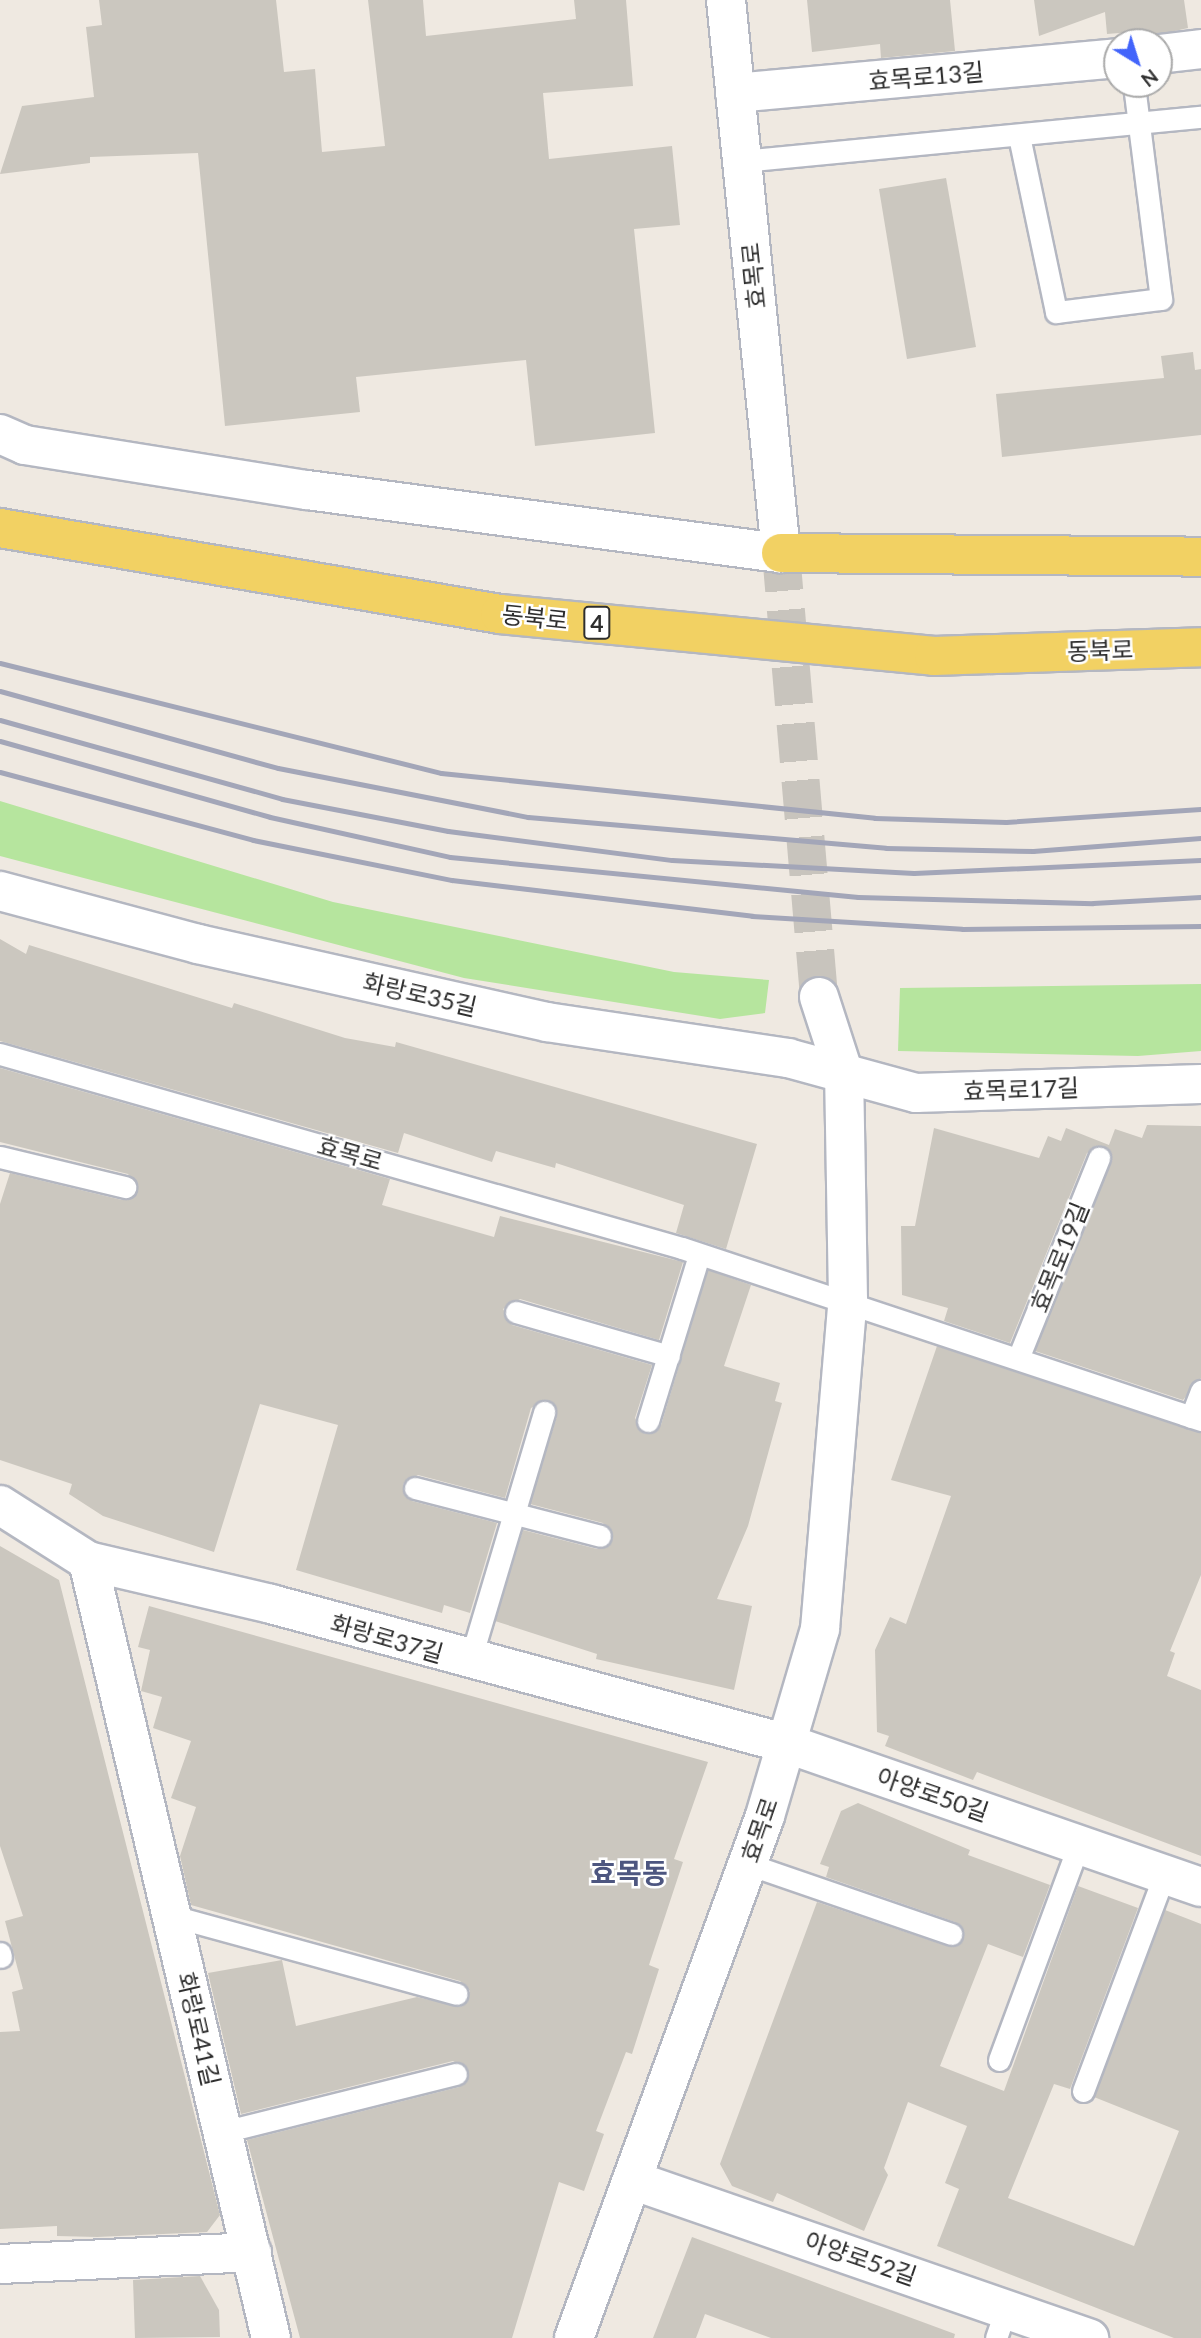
<!DOCTYPE html>
<meta charset="utf-8">
<style>
body{margin:0}
#map{position:relative;width:1201px;height:2338px;overflow:hidden;background:#efe9e1;font-family:Lato,"Noto Sans KR",sans-serif}
div>[style]{position:absolute}
.green>*{inset:0;background:#b6e59e}
.building>*{inset:0;background:#cbc7bf}
.tertiary-tunnel>*{height:38px;margin-top:-19px;transform-origin:0;background:repeating-linear-gradient(90deg,#c8c4bd 0 38px,transparent 0 57px)}
.roads{filter:drop-shadow(2px 0 #b4b7c1) drop-shadow(-2px 0 #b4b7c1) drop-shadow(0 2px #b4b7c1) drop-shadow(0 -2px #b4b7c1)}
.service>*{height:21px;margin:-10.5px;padding:0 10.5px;transform-origin:10.5px;border-radius:10.5px;background:#fff}
.minor>*{height:38px;margin:-19px;padding:0 19px;transform-origin:19px;border-radius:19px;background:#fff}
.tertiary>*{height:38px;margin:-19px;padding:0 19px;transform-origin:19px;border-radius:19px;background:#fff}
.primary>*{height:38px;margin:-19px;padding:0 19px;transform-origin:19px;border-radius:19px;background:#f2d163}
.rail>*{height:5px;margin:-2.5px;padding:0 2.5px;transform-origin:2.5px;border-radius:2.5px;background:#a3a6b8}
span{translate:-50% -50%;white-space:nowrap;text-align:center;line-height:1.15;-webkit-text-stroke:5px #fff;paint-order:stroke}
.shield-label span{padding:2px 5px;background:#fff;border:2px solid;border-radius:5px;-webkit-text-stroke-width:0}
.shield-label{font-size:23px;color:#2e2e2e;font-weight:700}
.street-label{font-size:24px;color:#2e2e2e}
.quarter-label{font-size:28px;color:#4d5680;font-weight:700}
.north{position:absolute;left:1103px;top:28px;width:70px;height:70px;box-sizing:border-box;background:#fff;border:2px solid #ababab;border-radius:50%;rotate:142deg;font-size:19px;font-weight:700;line-height:28px;text-align:center;color:#2e2e2e}
.north::after{content:'';display:block;margin:auto;width:24px;height:32px;background:#4264fb;clip-path:polygon(50% 0,100% 100%,50% 72%,0 100%)}
</style>
<div id="map">
<div class="green">
<i style="clip-path:polygon(0 801px,333px 902px,674px 972px,769px 980px,765px 1013px,720px 1019px,464px 978px,0 856px)"></i>
<i style="clip-path:polygon(1201px 984px,1201px 1051px,1138px 1056px,898px 1051px,900px 988px)"></i>
</div>
<div class="building">
<i style="clip-path:polygon(99px 0,276px 0,284px 72px,315px 69px,322px 152px,385px 146px,368px 0,423px 0,426px 36px,576px 19px,574px 0,626px 0,633px 86px,543px 93px,549px 159px,672px 146px,680px 225px,634px 229px,655px 433px,535px 446px,526px 360px,356px 377px,360px 412px,225px 426px,198px 153px,90px 157px,90px 163px,0 174px,22px 106px,94px 97px,86px 27px,102px 25px)"></i>
<i style="clip-path:polygon(807px 0,950px 0,955px 51px,881px 58px,880px 44px,812px 52px)"></i>
<i style="clip-path:polygon(1034px 0,1184px 0,1188px 28px,1144px 38px,1143px 31px,1107px 34px,1105px 12px,1039px 36px)"></i>
<i style="clip-path:polygon(946px 178px,976px 347px,907px 359px,879px 189px)"></i>
<i style="clip-path:polygon(1193px 352px,1195px 370px,1201px 369px,1201px 435px,1002px 457px,996px 394px,1164px 378px,1161px 356px)"></i>
<i style="clip-path:polygon(0 939px,26px 954px,29px 945px,232px 1008px,234px 1003px,345px 1038px,395px 1047px,396px 1042px,757px 1144px,726px 1249px,676px 1233px,684px 1205px,556px 1163px,555px 1168px,496px 1151px,492px 1162px,404px 1133px,398px 1153px,0 1041px)"></i>
<i style="clip-path:polygon(0 1068px,390px 1179px,382px 1205px,494px 1237px,500px 1216px,683px 1262px,659px 1340px,520px 1299px,503px 1309px,512px 1325px,652px 1365px,635px 1418px,645px 1434px,661px 1425px,708px 1270px,751px 1285px,724px 1366px,780px 1383px,775px 1401px,782px 1403px,748px 1526px,717px 1599px,752px 1606px,734px 1690px,596px 1659px,597px 1654px,495px 1621px,523px 1530px,597px 1549px,613px 1539px,603px 1523px,530px 1504px,557px 1416px,548px 1400px,531px 1408px,505px 1498px,418px 1475px,403px 1484px,412px 1501px,497px 1523px,470px 1613px,444px 1605px,442px 1613px,296px 1570px,338px 1425px,260px 1404px,214px 1552px,103px 1516px,69px 1494px,72px 1484px,0 1460px,0 1204px,10px 1173px,122px 1200px,138px 1189px,128px 1174px,0 1142px)"></i>
<i style="clip-path:polygon(1147px 1125px,1201px 1126px,1201px 1378px,1183px 1400px,1035px 1351px,1111px 1163px,1103px 1146px,1087px 1153px,1010px 1343px,944px 1321px,948px 1308px,902px 1295px,901px 1226px,915px 1226px,934px 1128px,1039px 1158px,1048px 1136px,1061px 1141px,1066px 1128px,1109px 1145px,1115px 1129px,1142px 1138px)"></i>
<i style="clip-path:polygon(937px 1346px,1201px 1433px,1201px 1575px,1170px 1651px,1175px 1653px,1167px 1676px,1201px 1690px,1201px 1856px,977px 1772px,973px 1780px,885px 1746px,889px 1736px,877px 1732px,875px 1650px,890px 1617px,906px 1624px,951px 1496px,891px 1480px)"></i>
<i style="clip-path:polygon(0 1546px,59px 1580px,220px 2215px,207px 2232px,97px 2237px,57px 2236px,57px 2226px,0 2229px,0 2032px,20px 2031px,12px 1992px,23px 1989px,5px 1921px,23px 1916px,0 1846px)"></i>
<i style="clip-path:polygon(149px 1606px,708px 1762px,674px 1859px,683px 1862px,649px 1965px,659px 1969px,632px 2054px,626px 2052px,596px 2131px,604px 2134px,584px 2191px,559px 2182px,512px 2338px,300px 2338px,247px 2140px,459px 2087px,468px 2070px,453px 2061px,241px 2114px,208px 1973px,282px 1960px,296px 2026px,417px 1997px,460px 2007px,470px 1991px,460px 1981px,191px 1905px,180px 1856px,196px 1807px,171px 1798px,191px 1741px,153px 1728px,162px 1697px,141px 1691px,150px 1650px,138px 1647px)"></i>
<i style="clip-path:polygon(858px 1803px,970px 1850px,968px 1855px,1050px 1885px,1023px 1957px,988px 1944px,940px 2066px,1004px 2091px,1078px 1886px,1138px 1908px,1070px 2089px,1054px 2084px,1008px 2198px,1134px 2246px,1179px 2131px,1094px 2097px,1165px 1910px,1201px 1924px,1201px 2338px,1174px 2338px,937px 2246px,959px 2189px,945px 2183px,967px 2126px,908px 2102px,884px 2168px,888px 2175px,864px 2231px,777px 2193px,773px 2202px,732px 2186px,720px 2164px,817px 1902px,947px 1946px,964px 1938px,955px 1922px,826px 1877px,829px 1867px,820px 1864px,841px 1811px)"></i>
<i style="clip-path:polygon(692px 2237px,955px 2334px,954px 2338px,771px 2338px,705px 2314px,696px 2338px,653px 2338px)"></i>
<i style="clip-path:polygon(200px 2276px,219px 2310px,220px 2337px,135px 2338px,133px 2280px)"></i>
</div>
<div class="tertiary-tunnel">
<i style="left:781px;top:553px;width:446px;rotate:85.1deg"></i>
</div>
<div class="roads">
<div class="service">
<i style="left:1019px;top:136px;width:180px;rotate:78.1deg"></i>
<i style="left:1056px;top:312px;width:106px;rotate:-7.1deg"></i>
<i style="left:1161px;top:299px;width:217px;rotate:-97.2deg"></i>
<i style="left:742px;top:161px;width:461px;rotate:-5.5deg"></i>
<i style="left:0;top:1054px;width:709px;rotate:15.88deg"></i>
<i style="left:682px;top:1248px;width:547px;rotate:18.34deg"></i>
<i style="left:0;top:1157px;width:129px;rotate:13.5deg"></i>
<i style="left:516px;top:1312px;width:159px;rotate:16deg"></i>
<i style="left:1019px;top:1356px;width:214px;rotate:-68deg"></i>
<i style="left:1191px;top:1417px;width:28px;rotate:-69deg"></i>
<i style="left:648px;top:1421px;width:174px;rotate:-72.9deg"></i>
<i style="left:415px;top:1488px;width:191px;rotate:14.5deg"></i>
<i style="left:470px;top:1661px;width:260px;rotate:-73.4deg"></i>
<i style="left:748px;top:1864px;width:215px;rotate:19deg"></i>
<i style="left:172px;top:1916px;width:295px;rotate:15.3deg"></i>
<i style="left:0;top:1953px;width:4px;rotate:76deg"></i>
<i style="left:999px;top:2060px;width:230px;rotate:-69.7deg"></i>
<i style="left:1083px;top:2091px;width:233px;rotate:-69.4deg"></i>
<i style="left:223px;top:2132px;width:240px;rotate:-14deg"></i>
<i style="left:996px;top:2338px;width:31px;rotate:-71deg"></i>
</div>
<div class="minor">
<i style="left:1159px;top:54px;width:42px;rotate:-6.8deg"></i>
<i style="left:735px;top:93px;width:384px;rotate:-5.2deg"></i>
<i style="left:0;top:434px;width:27px;rotate:24deg"></i>
<i style="left:25px;top:445px;width:286px;rotate:9.1deg"></i>
<i style="left:307px;top:490px;width:478px;rotate:7.6deg"></i>
<i style="left:0;top:891px;width:205px;rotate:15deg"></i>
<i style="left:198px;top:944px;width:358px;rotate:12.6deg"></i>
<i style="left:547px;top:1022px;width:244px;rotate:8.5deg"></i>
<i style="left:788px;top:1058px;width:133px;rotate:15.3deg"></i>
<i style="left:916px;top:1093px;width:285px;rotate:-1.8deg"></i>
<i style="left:0;top:1505px;width:104px;rotate:32.5deg"></i>
<i style="left:88px;top:1561px;width:188px;rotate:13.2deg"></i>
<i style="left:271px;top:1604px;width:536px;rotate:15.15deg"></i>
<i style="left:788px;top:1744px;width:437px;rotate:19.1deg"></i>
<i style="left:88px;top:1561px;width:798px;rotate:76.75deg"></i>
<i style="left:632px;top:2180px;width:484px;rotate:19.1deg"></i>
<i style="left:0;top:2264px;width:252px;rotate:-2.7deg"></i>
</div>
<div class="tertiary">
<i style="left:726px;top:0;width:556px;rotate:84.32deg"></i>
<i style="left:574px;top:2338px;width:556px;rotate:-69.9deg"></i>
<i style="left:765px;top:1816px;width:195px;rotate:-73.6deg"></i>
<i style="left:820px;top:1629px;width:331px;rotate:-85.2deg"></i>
<i style="left:848px;top:1299px;width:225px;rotate:-91deg"></i>
<i style="left:844px;top:1074px;width:81px;rotate:-108deg"></i>
</div>
<div class="primary">
<i style="left:0;top:528px;width:507px;rotate:9.76deg"></i>
<i style="left:500px;top:614px;width:436px;rotate:5.5deg"></i>
<i style="left:934px;top:656px;width:267px;rotate:-1.9deg"></i>
<i style="left:781px;top:553px;width:420px;rotate:0.5deg"></i>
</div>
</div>
<div class="rail">
<i style="left:0;top:663px;width:455px;rotate:14deg"></i>
<i style="left:441px;top:773px;width:436px;rotate:5.9deg"></i>
<i style="left:875px;top:818px;width:131px;rotate:1.7deg"></i>
<i style="left:1006px;top:822px;width:195px;rotate:-3.8deg"></i>
<i style="left:0;top:691px;width:288px;rotate:15.5deg"></i>
<i style="left:278px;top:768px;width:255px;rotate:11.1deg"></i>
<i style="left:528px;top:817px;width:359px;rotate:4.9deg"></i>
<i style="left:886px;top:848px;width:147px;rotate:1.2deg"></i>
<i style="left:1033px;top:851px;width:169px;rotate:-4.4deg"></i>
<i style="left:0;top:720px;width:293px;rotate:15.6deg"></i>
<i style="left:282px;top:799px;width:169px;rotate:10.9deg"></i>
<i style="left:448px;top:831px;width:226px;rotate:7.4deg"></i>
<i style="left:672px;top:860px;width:242px;rotate:3.1deg"></i>
<i style="left:914px;top:873px;width:287px;rotate:-2.6deg"></i>
<i style="left:0;top:741px;width:280px;rotate:15.7deg"></i>
<i style="left:270px;top:817px;width:184px;rotate:12.5deg"></i>
<i style="left:450px;top:857px;width:410px;rotate:5.6deg"></i>
<i style="left:858px;top:897px;width:235px;rotate:1.5deg"></i>
<i style="left:1093px;top:903px;width:108px;rotate:-3.2deg"></i>
<i style="left:0;top:772px;width:262px;rotate:15deg"></i>
<i style="left:253px;top:840px;width:203px;rotate:11.4deg"></i>
<i style="left:452px;top:880px;width:302px;rotate:6.8deg"></i>
<i style="left:752px;top:916px;width:210px;rotate:3.5deg"></i>
<i style="left:962px;top:929px;width:239px;rotate:-0.7deg"></i>
</div>
<div class="shield-label">
<span style="left:597px;top:623px">4</span>
</div>
<div class="street-label">
<span style="left:926px;top:76px;rotate:-5deg">효목로13길</span>
<span style="left:753px;top:276px;rotate:-96deg">효목로</span>
<span style="left:535px;top:617px;rotate:6deg">동북로</span>
<span style="left:1100px;top:650px;rotate:-2deg">동북로</span>
<span style="left:420px;top:994px;rotate:13deg">화랑로35길</span>
<span style="left:1021px;top:1089px;rotate:-2deg">효목로17길</span>
<span style="left:350px;top:1153px;rotate:16deg">효목로</span>
<span style="left:1059px;top:1257px;rotate:-68deg">효목로19길</span>
<span style="left:387px;top:1638px;rotate:16deg">화랑로37길</span>
<span style="left:933px;top:1794px;rotate:19deg">아양로50길</span>
<span style="left:759px;top:1830px;rotate:-71deg">효목로</span>
<span style="left:199px;top:2029px;rotate:77deg">화랑로41길</span>
<span style="left:861px;top:2258px;rotate:19deg">아양로52길</span>
</div>
<div class="quarter-label">
<span style="left:629px;top:1872px">효목동</span>
</div>
<div class="north">N</div>
</div>
